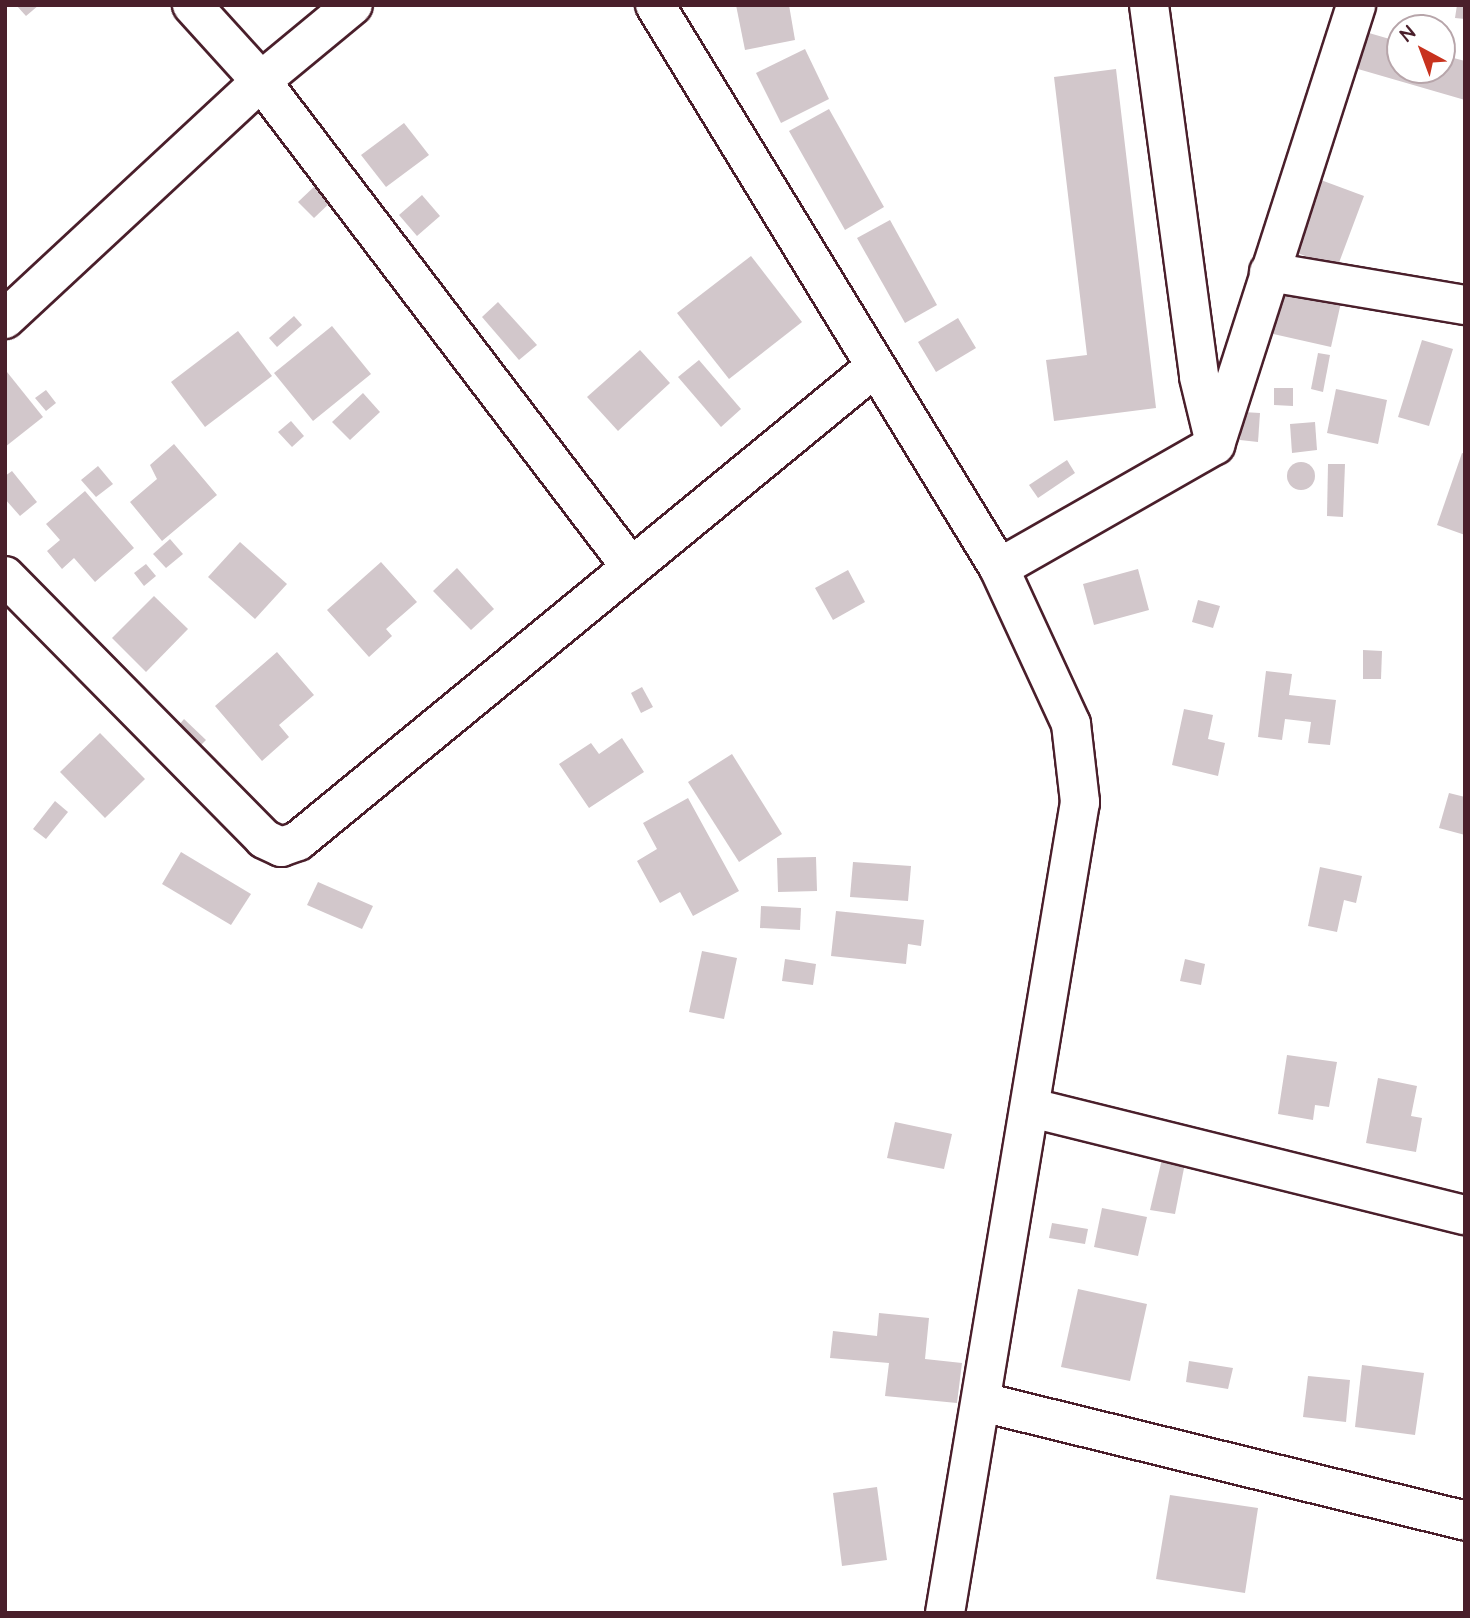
<!DOCTYPE html>
<style>
body{margin:0}
#map{position:relative;width:1470px;height:1618px;overflow:hidden;background:#fff;font-family:"Architects Daughter",sans-serif}
div>[style]{position:absolute}
.building>*{inset:0;background:#d2c7cb}
.round{border-radius:50%}
.roads{filter:drop-shadow(2px 0 #4a1f2b) drop-shadow(-2px 0 #4a1f2b) drop-shadow(0 2px #4a1f2b) drop-shadow(0 -2px #4a1f2b)}
.minor>*{height:38px;margin:-19px;padding:0 19px;transform-origin:19px;border-radius:19px;background:#fff}
span{translate:-50% -50%;white-space:nowrap;text-align:center;line-height:1.15;-webkit-text-stroke:7px #fff;paint-order:stroke}
.frame{position:absolute;inset:0;border:7px solid #4a1f2b;pointer-events:none}
.north{position:absolute;left:1386px;top:14px;width:70px;height:70px;box-sizing:border-box;background:#fff;border:2px solid #b7a5aa;border-radius:50%;rotate:319deg;font-size:19px;font-weight:700;line-height:28px;text-align:center;color:#4a1f2b}
.north::after{content:'';display:block;margin:auto;width:24px;height:32px;background:#c8321e;clip-path:polygon(50% 0,100% 100%,50% 72%,0 100%)}
</style>
<div id="map">
<div class="building">
<i style="clip-path:polygon(16px 5px,39px 5px,26px 16px)"></i>
<i style="clip-path:polygon(736px 5px,789px 5px,795px 40px,745px 50px)"></i>
<i style="clip-path:polygon(1457px 5px,1465px 5px,1465px 19px,1455px 18px)"></i>
<i style="clip-path:polygon(1369px 33px,1400px 42px,1400px 70px,1442px 70px,1442px 55px,1465px 61px,1465px 100px,1358px 69px)"></i>
<i style="clip-path:polygon(805px 49px,829px 99px,781px 123px,756px 73px)"></i>
<i style="clip-path:polygon(1116px 69px,1156px 408px,1054px 421px,1046px 360px,1087px 355px,1054px 77px)"></i>
<i style="clip-path:polygon(829px 109px,884px 207px,845px 230px,789px 131px)"></i>
<i style="clip-path:polygon(404px 123px,429px 155px,386px 187px,361px 155px)"></i>
<i style="clip-path:polygon(1310px 176px,1364px 196px,1337px 268px,1284px 248px)"></i>
<i style="clip-path:polygon(318px 183px,334px 199px,314px 218px,298px 202px)"></i>
<i style="clip-path:polygon(422px 195px,440px 216px,417px 236px,399px 215px)"></i>
<i style="clip-path:polygon(890px 220px,937px 305px,905px 323px,857px 238px)"></i>
<i style="clip-path:polygon(751px 256px,802px 322px,729px 379px,677px 313px)"></i>
<i style="clip-path:polygon(1279px 285px,1342px 298px,1331px 347px,1269px 333px)"></i>
<i style="clip-path:polygon(498px 302px,537px 345px,519px 360px,482px 317px)"></i>
<i style="clip-path:polygon(294px 316px,302px 325px,277px 347px,269px 338px)"></i>
<i style="clip-path:polygon(958px 318px,976px 348px,936px 372px,918px 342px)"></i>
<i style="clip-path:polygon(332px 326px,371px 374px,313px 421px,274px 373px)"></i>
<i style="clip-path:polygon(238px 331px,272px 376px,205px 427px,171px 382px)"></i>
<i style="clip-path:polygon(1422px 340px,1453px 349px,1429px 426px,1398px 417px)"></i>
<i style="clip-path:polygon(640px 350px,670px 383px,618px 431px,587px 397px)"></i>
<i style="clip-path:polygon(1318px 353px,1330px 355px,1323px 392px,1311px 389px)"></i>
<i style="clip-path:polygon(699px 360px,741px 409px,721px 427px,678px 377px)"></i>
<i style="clip-path:polygon(7px 372px,43px 417px,5px 447px,5px 373px)"></i>
<i style="clip-path:polygon(1274px 388px,1293px 388px,1293px 406px,1274px 405px)"></i>
<i style="clip-path:polygon(1336px 389px,1387px 400px,1378px 444px,1327px 433px)"></i>
<i style="clip-path:polygon(46px 390px,56px 403px,46px 411px,35px 398px)"></i>
<i style="clip-path:polygon(363px 393px,380px 412px,350px 440px,332px 422px)"></i>
<i style="clip-path:polygon(1243px 412px,1260px 413px,1258px 442px,1240px 440px)"></i>
<i style="clip-path:polygon(291px 421px,304px 436px,292px 447px,278px 432px)"></i>
<i style="clip-path:polygon(1315px 422px,1317px 450px,1292px 453px,1290px 424px)"></i>
<i style="clip-path:polygon(174px 444px,217px 495px,162px 541px,130px 502px,157px 479px,150px 465px)"></i>
<i style="clip-path:polygon(1462px 453px,1465px 454px,1465px 535px,1437px 525px)"></i>
<i style="clip-path:polygon(1067px 460px,1075px 473px,1038px 498px,1029px 485px)"></i>
<i class="round" style="left:1287px;top:462px;width:28px;height:28px"></i>
<i style="clip-path:polygon(1328px 464px,1345px 464px,1343px 517px,1327px 516px)"></i>
<i style="clip-path:polygon(98px 466px,113px 484px,96px 497px,81px 480px)"></i>
<i style="clip-path:polygon(12px 471px,37px 502px,20px 516px,5px 499px,5px 476px)"></i>
<i style="clip-path:polygon(85px 491px,134px 548px,95px 582px,74px 558px,62px 569px,47px 551px,60px 540px,46px 524px)"></i>
<i style="clip-path:polygon(170px 539px,183px 554px,166px 568px,153px 554px)"></i>
<i style="clip-path:polygon(240px 542px,287px 584px,255px 619px,208px 577px)"></i>
<i style="clip-path:polygon(381px 562px,417px 602px,386px 629px,392px 636px,369px 657px,327px 610px)"></i>
<i style="clip-path:polygon(146px 564px,156px 576px,144px 586px,134px 573px)"></i>
<i style="clip-path:polygon(457px 568px,494px 609px,471px 630px,433px 591px)"></i>
<i style="clip-path:polygon(1138px 569px,1149px 610px,1094px 625px,1083px 584px)"></i>
<i style="clip-path:polygon(848px 570px,865px 602px,833px 620px,815px 588px)"></i>
<i style="clip-path:polygon(154px 596px,188px 629px,146px 672px,112px 638px)"></i>
<i style="clip-path:polygon(1198px 600px,1220px 606px,1213px 628px,1192px 622px)"></i>
<i style="clip-path:polygon(1363px 650px,1382px 651px,1381px 679px,1363px 679px)"></i>
<i style="clip-path:polygon(277px 652px,314px 695px,279px 725px,289px 737px,262px 761px,215px 706px)"></i>
<i style="clip-path:polygon(1266px 671px,1292px 674px,1289px 695px,1336px 700px,1330px 745px,1308px 743px,1311px 722px,1285px 719px,1282px 740px,1258px 737px)"></i>
<i style="clip-path:polygon(642px 687px,653px 707px,641px 713px,631px 693px)"></i>
<i style="clip-path:polygon(1184px 709px,1213px 715px,1208px 739px,1225px 743px,1218px 776px,1172px 765px)"></i>
<i style="clip-path:polygon(184px 719px,206px 740px,190px 756px,169px 737px)"></i>
<i style="clip-path:polygon(100px 733px,145px 779px,105px 818px,60px 772px)"></i>
<i style="clip-path:polygon(622px 738px,644px 772px,589px 808px,559px 764px,591px 743px,599px 754px)"></i>
<i style="clip-path:polygon(732px 754px,782px 834px,739px 862px,688px 782px)"></i>
<i style="clip-path:polygon(1449px 793px,1465px 797px,1465px 835px,1439px 828px)"></i>
<i style="clip-path:polygon(688px 798px,739px 891px,693px 916px,680px 892px,660px 903px,637px 861px,657px 849px,643px 823px)"></i>
<i style="clip-path:polygon(55px 801px,68px 812px,46px 839px,33px 829px)"></i>
<i style="clip-path:polygon(181px 852px,251px 894px,231px 925px,162px 884px)"></i>
<i style="clip-path:polygon(816px 857px,817px 891px,778px 892px,777px 858px)"></i>
<i style="clip-path:polygon(853px 862px,911px 866px,908px 901px,850px 897px)"></i>
<i style="clip-path:polygon(1320px 867px,1362px 876px,1356px 903px,1344px 900px,1337px 932px,1308px 926px)"></i>
<i style="clip-path:polygon(318px 882px,373px 906px,362px 929px,307px 905px)"></i>
<i style="clip-path:polygon(761px 906px,801px 908px,800px 930px,760px 928px)"></i>
<i style="clip-path:polygon(836px 911px,924px 920px,921px 946px,908px 944px,906px 964px,831px 956px)"></i>
<i style="clip-path:polygon(702px 951px,737px 958px,724px 1019px,689px 1012px)"></i>
<i style="clip-path:polygon(785px 959px,816px 964px,813px 985px,782px 981px)"></i>
<i style="clip-path:polygon(1185px 959px,1205px 964px,1201px 985px,1180px 981px)"></i>
<i style="clip-path:polygon(1287px 1055px,1337px 1062px,1329px 1107px,1315px 1105px,1313px 1120px,1278px 1114px)"></i>
<i style="clip-path:polygon(1378px 1078px,1417px 1086px,1411px 1116px,1422px 1118px,1416px 1152px,1366px 1143px)"></i>
<i style="clip-path:polygon(895px 1122px,952px 1134px,944px 1169px,887px 1158px)"></i>
<i style="clip-path:polygon(1162px 1159px,1185px 1163px,1175px 1214px,1150px 1210px)"></i>
<i style="clip-path:polygon(1102px 1208px,1147px 1217px,1138px 1256px,1094px 1247px)"></i>
<i style="clip-path:polygon(1052px 1223px,1088px 1229px,1085px 1244px,1049px 1238px)"></i>
<i style="clip-path:polygon(1078px 1289px,1147px 1304px,1130px 1381px,1061px 1367px)"></i>
<i style="clip-path:polygon(879px 1313px,929px 1318px,925px 1359px,962px 1363px,957px 1403px,885px 1396px,889px 1363px,830px 1358px,833px 1331px,877px 1336px)"></i>
<i style="clip-path:polygon(1189px 1361px,1233px 1368px,1228px 1389px,1186px 1382px)"></i>
<i style="clip-path:polygon(1362px 1365px,1424px 1373px,1415px 1435px,1355px 1427px)"></i>
<i style="clip-path:polygon(1308px 1376px,1350px 1380px,1346px 1422px,1303px 1417px)"></i>
<i style="clip-path:polygon(877px 1487px,887px 1560px,842px 1566px,833px 1493px)"></i>
<i style="clip-path:polygon(1170px 1495px,1258px 1508px,1245px 1593px,1156px 1579px)"></i>
</div>
<div class="roads">
<div class="minor">
<i style="left:192px;top:5px;width:103px;rotate:47.8deg"></i>
<i style="left:261px;top:81px;width:611px;rotate:52.72deg"></i>
<i style="left:655px;top:5px;width:660px;rotate:58.57deg"></i>
<i style="left:999px;top:568px;width:172px;rotate:65.2deg"></i>
<i style="left:1071px;top:724px;width:79px;rotate:83.4deg"></i>
<i style="left:1080px;top:802px;width:822px;rotate:99.45deg"></i>
<i style="left:1149px;top:5px;width:375px;rotate:82.3deg"></i>
<i style="left:1199px;top:377px;width:68px;rotate:76.4deg"></i>
<i style="left:1269px;top:272px;width:199px;rotate:9.6deg"></i>
<i style="left:5px;top:319px;width:350px;rotate:-42.9deg"></i>
<i style="left:261px;top:81px;width:119px;rotate:-39.6deg"></i>
<i style="left:999px;top:568px;width:249px;rotate:-29.7deg"></i>
<i style="left:1215px;top:445px;width:462px;rotate:-72.2deg"></i>
<i style="left:5px;top:576px;width:369px;rotate:45.4deg"></i>
<i style="left:264px;top:839px;width:19px;rotate:25deg"></i>
<i style="left:281px;top:847px;width:18px;rotate:-19deg"></i>
<i style="left:298px;top:841px;width:747px;rotate:-39.4deg"></i>
<i style="left:1032px;top:1108px;width:446px;rotate:13.9deg"></i>
<i style="left:982px;top:1402px;width:497px;rotate:13.8deg"></i>
</div>
</div>
<div class="frame"></div>
<div class="north">N</div>
</div>
